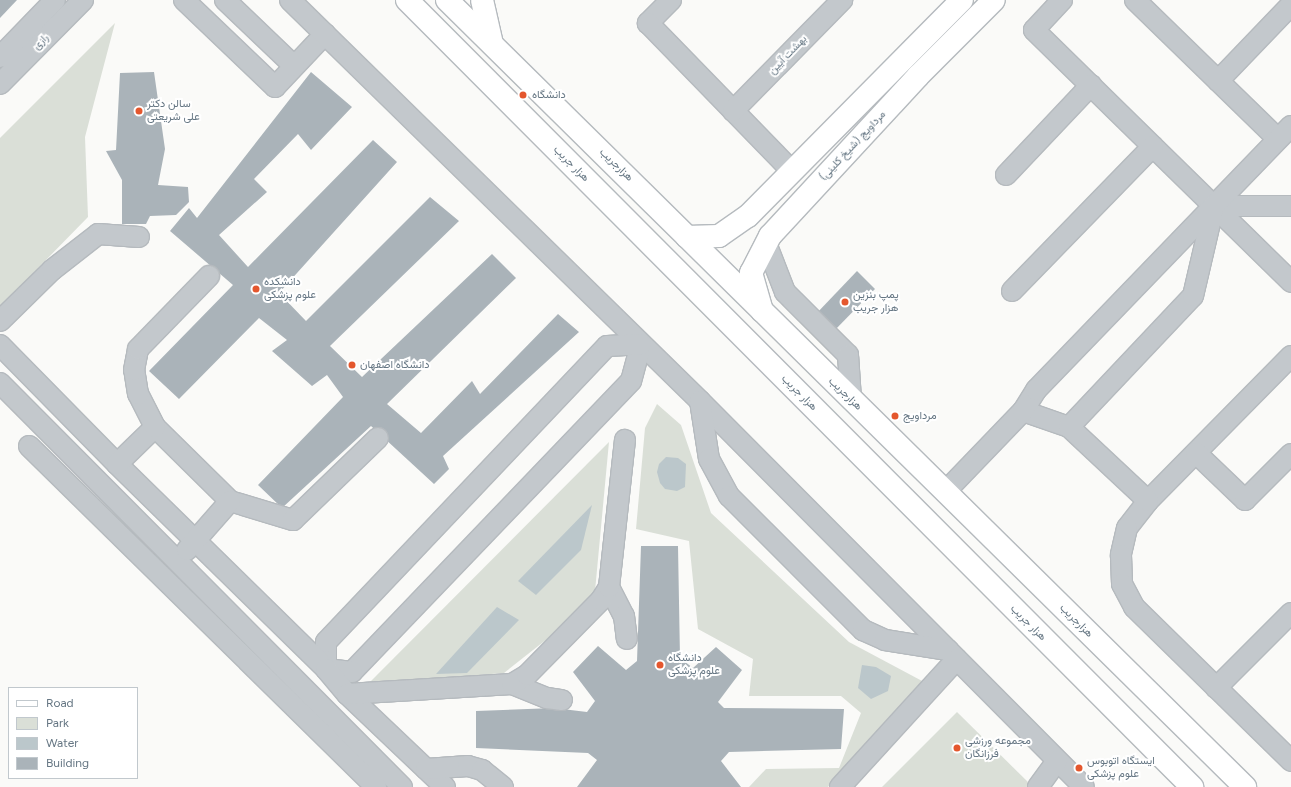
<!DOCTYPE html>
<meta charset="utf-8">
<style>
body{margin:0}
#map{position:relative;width:1291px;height:787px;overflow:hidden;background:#fafaf8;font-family:Figtree,Vazirmatn,sans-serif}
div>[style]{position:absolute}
.green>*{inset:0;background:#dadfd7}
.water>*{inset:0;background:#bbc7cb}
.building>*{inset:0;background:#aab3b9}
.roads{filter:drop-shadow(1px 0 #b5babe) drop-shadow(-1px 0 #b5babe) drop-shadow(0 1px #b5babe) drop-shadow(0 -1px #b5babe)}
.minor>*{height:20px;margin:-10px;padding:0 10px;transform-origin:10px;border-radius:10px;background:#c3c8cc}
.major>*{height:22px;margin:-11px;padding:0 11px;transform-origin:11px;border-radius:11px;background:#fff}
.dots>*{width:11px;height:11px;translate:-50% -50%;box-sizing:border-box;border:2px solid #fff;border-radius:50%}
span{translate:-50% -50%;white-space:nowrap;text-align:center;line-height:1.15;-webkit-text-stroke:4px #fff;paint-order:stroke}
.street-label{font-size:11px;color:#657683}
.poi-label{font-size:11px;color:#657683}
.left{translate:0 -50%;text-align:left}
.legend{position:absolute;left:8px;top:687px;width:130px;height:92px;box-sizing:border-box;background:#fff;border:1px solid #c1c8cd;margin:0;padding:5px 7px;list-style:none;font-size:12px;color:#657683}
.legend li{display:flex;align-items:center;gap:8px;height:20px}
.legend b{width:20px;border:1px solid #c1c8cd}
</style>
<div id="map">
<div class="green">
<i style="clip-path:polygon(115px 23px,85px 137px,88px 217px,0 307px,0 138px)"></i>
<i style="clip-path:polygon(657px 404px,681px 425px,711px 513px,849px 642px,924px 682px,828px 787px,749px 787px,766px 769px,839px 768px,861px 713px,841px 696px,749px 696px,753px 659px,698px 629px,689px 541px,636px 529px,645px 428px)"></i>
<i style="clip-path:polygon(609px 442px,595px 591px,547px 639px,504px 673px,368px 684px)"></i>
<i style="clip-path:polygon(957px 712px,1031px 785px,1028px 787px,882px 787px)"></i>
</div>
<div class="water">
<i style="clip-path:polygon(666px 457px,678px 458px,686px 464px,685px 487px,677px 491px,665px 489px,660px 483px,657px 472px,659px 464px)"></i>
<i style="clip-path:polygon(592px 505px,581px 550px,536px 595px,518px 581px)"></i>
<i style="clip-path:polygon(497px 607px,519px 620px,467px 673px,436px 674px)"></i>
<i style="clip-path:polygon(862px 665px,876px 667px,891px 676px,888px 691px,871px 699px,858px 688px)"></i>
</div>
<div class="building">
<i style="clip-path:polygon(0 0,17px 0,0 18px)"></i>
<i style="clip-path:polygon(154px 72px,165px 149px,158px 185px,188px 187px,189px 202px,176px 215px,150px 216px,146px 224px,122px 224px,122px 180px,106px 151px,116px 150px,120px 73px)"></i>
<i style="clip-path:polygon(311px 72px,352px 107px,311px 150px,298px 134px,254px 179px,267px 192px,219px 235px,248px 267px,373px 140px,397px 162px,279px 293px,306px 321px,430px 197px,459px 221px,330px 346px,362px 377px,492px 254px,516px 278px,387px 404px,421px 433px,472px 381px,480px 394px,558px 314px,579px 332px,443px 456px,449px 469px,434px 484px,371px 426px,282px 508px,258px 485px,343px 397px,327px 375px,312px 386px,272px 351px,287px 340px,259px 318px,179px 399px,149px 371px,233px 285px,170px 231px,189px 208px,197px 218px)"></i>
<i style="clip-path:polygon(857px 271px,875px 289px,833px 332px,815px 315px)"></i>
<i style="clip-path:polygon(641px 546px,678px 546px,680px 658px,693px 668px,716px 647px,742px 670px,718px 702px,724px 708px,844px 709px,841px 749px,729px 752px,721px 761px,741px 787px,577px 787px,597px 760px,588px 753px,476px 748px,476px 711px,554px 708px,587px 712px,595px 701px,573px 672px,598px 646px,626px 670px,637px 661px)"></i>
</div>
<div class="roads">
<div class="minor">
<i style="left:184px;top:0;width:126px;rotate:43.7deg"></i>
<i style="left:275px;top:87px;width:73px;rotate:-46.7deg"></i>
<i style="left:225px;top:0;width:95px;rotate:43.7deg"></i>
<i style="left:290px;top:0;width:573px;rotate:44.36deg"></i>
<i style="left:700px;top:401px;width:544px;rotate:45.15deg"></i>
<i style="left:671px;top:0;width:33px;rotate:135deg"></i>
<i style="left:648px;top:23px;width:206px;rotate:45.8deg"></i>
<i style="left:1062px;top:0;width:41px;rotate:133deg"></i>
<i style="left:1034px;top:30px;width:360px;rotate:44.4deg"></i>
<i style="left:1135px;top:0;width:199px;rotate:44.2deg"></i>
<i style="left:0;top:57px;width:79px;rotate:-46deg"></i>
<i style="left:1218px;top:81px;width:105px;rotate:-46.2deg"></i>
<i style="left:0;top:84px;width:118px;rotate:-45.3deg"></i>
<i style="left:733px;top:111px;width:156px;rotate:-45.5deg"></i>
<i style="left:1006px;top:175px;width:124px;rotate:-46.6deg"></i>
<i style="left:1214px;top:206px;width:77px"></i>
<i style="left:766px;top:243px;width:53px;rotate:68.8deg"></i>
<i style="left:785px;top:292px;width:89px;rotate:45deg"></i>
<i style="left:848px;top:355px;width:44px;rotate:86.1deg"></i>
<i style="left:1012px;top:291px;width:202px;rotate:-45.8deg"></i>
<i style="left:0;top:321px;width:73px;rotate:-44.4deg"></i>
<i style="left:52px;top:270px;width:58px;rotate:-38deg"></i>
<i style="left:98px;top:234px;width:41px;rotate:4.2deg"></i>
<i style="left:641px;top:344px;width:38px;rotate:105deg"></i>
<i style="left:631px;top:381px;width:403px;rotate:133.8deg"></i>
<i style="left:352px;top:672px;width:26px;rotate:-173deg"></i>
<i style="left:326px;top:669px;width:27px;rotate:-90deg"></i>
<i style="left:326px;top:642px;width:408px;rotate:-46.5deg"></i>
<i style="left:607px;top:346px;width:34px;rotate:-3deg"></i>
<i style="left:0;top:345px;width:167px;rotate:45.5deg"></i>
<i style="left:117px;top:464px;width:293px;rotate:44.4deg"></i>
<i style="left:326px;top:669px;width:33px;rotate:50deg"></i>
<i style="left:347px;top:694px;width:135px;rotate:43.5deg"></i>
<i style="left:1291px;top:356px;width:204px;rotate:134.6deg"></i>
<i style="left:1148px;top:501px;width:34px;rotate:128deg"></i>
<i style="left:1127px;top:528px;width:28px;rotate:103deg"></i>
<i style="left:1121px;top:555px;width:29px;rotate:88deg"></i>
<i style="left:1122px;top:584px;width:26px;rotate:62deg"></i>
<i style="left:1134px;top:607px;width:220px;rotate:44.4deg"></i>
<i style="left:0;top:383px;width:570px;rotate:45.14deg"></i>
<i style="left:700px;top:401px;width:59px;rotate:81.2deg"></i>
<i style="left:709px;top:459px;width:42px;rotate:61.6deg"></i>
<i style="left:729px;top:496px;width:190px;rotate:45deg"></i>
<i style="left:863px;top:630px;width:24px;rotate:24deg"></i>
<i style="left:885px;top:640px;width:64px;rotate:9deg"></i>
<i style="left:1023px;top:411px;width:49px;rotate:19.2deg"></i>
<i style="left:1069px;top:427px;width:108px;rotate:43.1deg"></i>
<i style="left:155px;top:427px;width:105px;rotate:44.6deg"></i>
<i style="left:230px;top:501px;width:66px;rotate:16.8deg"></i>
<i style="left:293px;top:520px;width:118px;rotate:-44deg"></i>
<i style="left:1069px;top:427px;width:180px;rotate:-46.6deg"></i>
<i style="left:1193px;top:296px;width:92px;rotate:-76.9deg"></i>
<i style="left:29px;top:446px;width:487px;rotate:44.5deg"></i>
<i style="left:1196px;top:453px;width:68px;rotate:43.8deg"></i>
<i style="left:1245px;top:500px;width:65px;rotate:-45deg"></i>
<i style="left:117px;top:464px;width:53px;rotate:-44.2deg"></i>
<i style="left:155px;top:427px;width:37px;rotate:-117deg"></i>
<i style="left:138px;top:394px;width:24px;rotate:-99deg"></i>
<i style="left:134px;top:370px;width:21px;rotate:-79deg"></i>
<i style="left:138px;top:349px;width:102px;rotate:-45.8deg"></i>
<i style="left:945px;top:492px;width:112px;rotate:-46.1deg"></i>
<i style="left:1023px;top:411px;width:25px;rotate:-58deg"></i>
<i style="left:1036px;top:390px;width:367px;rotate:-46deg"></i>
<i style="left:187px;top:550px;width:65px;rotate:-48.7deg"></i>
<i style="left:609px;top:587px;width:33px;rotate:63deg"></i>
<i style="left:624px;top:616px;width:23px;rotate:83deg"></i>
<i style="left:512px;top:684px;width:38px;rotate:22deg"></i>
<i style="left:547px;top:698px;width:15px;rotate:8deg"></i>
<i style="left:1216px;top:688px;width:106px;rotate:-45deg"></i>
<i style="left:347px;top:694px;width:165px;rotate:-3.5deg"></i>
<i style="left:512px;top:684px;width:17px;rotate:-31deg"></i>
<i style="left:527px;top:675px;width:105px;rotate:-45.4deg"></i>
<i style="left:601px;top:600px;width:15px;rotate:-58deg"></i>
<i style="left:609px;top:587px;width:148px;rotate:-83.8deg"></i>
<i style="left:426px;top:769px;width:42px;rotate:-4.1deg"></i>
<i style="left:468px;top:766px;width:15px;rotate:16deg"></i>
<i style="left:482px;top:770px;width:27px;rotate:39deg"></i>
<i style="left:840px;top:787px;width:173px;rotate:-47.6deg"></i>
<i style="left:1038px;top:787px;width:32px;rotate:-54deg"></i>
</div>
<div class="major">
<i style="left:407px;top:0;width:1112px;rotate:45.07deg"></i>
<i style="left:447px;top:0;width:1121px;rotate:44.6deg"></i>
<i style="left:482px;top:0;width:45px;rotate:77.2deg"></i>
<i style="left:687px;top:237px;width:32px;rotate:-2deg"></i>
<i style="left:719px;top:236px;width:35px;rotate:-35deg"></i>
<i style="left:748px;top:216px;width:304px;rotate:-45.3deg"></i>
<i style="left:762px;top:311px;width:40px;rotate:-106deg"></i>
<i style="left:751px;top:273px;width:42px;rotate:-62.8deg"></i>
<i style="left:770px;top:236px;width:218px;rotate:-47.2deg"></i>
<i style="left:918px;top:76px;width:107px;rotate:-45deg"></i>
</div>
</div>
<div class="dots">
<i style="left:523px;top:95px;background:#e4572e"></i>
<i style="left:139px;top:111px;background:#e4572e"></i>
<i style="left:256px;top:289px;background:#e4572e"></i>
<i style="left:845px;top:302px;background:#e4572e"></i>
<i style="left:352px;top:365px;background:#e4572e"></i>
<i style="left:895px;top:416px;background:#e4572e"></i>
<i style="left:660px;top:665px;background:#e4572e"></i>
<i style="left:957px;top:748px;background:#e4572e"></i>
<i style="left:1079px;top:768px;background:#e4572e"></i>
</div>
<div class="street-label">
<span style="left:41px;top:42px;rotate:-45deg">رازی</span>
<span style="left:788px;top:55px;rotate:-46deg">بهشت آیین</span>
<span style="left:853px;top:146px;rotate:-47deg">مرداویج (شیخ کلینی)</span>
<span style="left:571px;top:164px;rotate:45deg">هزار جریب</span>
<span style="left:616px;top:165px;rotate:44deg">هزارجریب</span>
<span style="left:799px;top:393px;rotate:45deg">هزار جریب</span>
<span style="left:845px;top:394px;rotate:44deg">هزارجریب</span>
<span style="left:1076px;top:621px;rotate:45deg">هزارجریب</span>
<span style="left:1028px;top:623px;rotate:45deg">هزار جریب</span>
</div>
<div class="poi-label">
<span class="left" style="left:532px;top:95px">دانشگاه</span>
<span class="left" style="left:147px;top:111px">سالن دکتر<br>علی شریعتی</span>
<span class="left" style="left:264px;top:289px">دانشکده<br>علوم پزشکی</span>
<span class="left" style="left:853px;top:302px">پمپ بنزین<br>هزار جریب</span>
<span class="left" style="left:360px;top:365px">دانشگاه اصفهان</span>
<span class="left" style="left:903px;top:416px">مرداویج</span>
<span class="left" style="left:668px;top:665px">دانشگاه<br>علوم پزشکی</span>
<span class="left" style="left:965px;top:748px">مجموعه ورزشی<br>فرزانگان</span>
<span class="left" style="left:1087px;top:768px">ایستگاه اتوبوس<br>علوم پزشکی</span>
</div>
<ul class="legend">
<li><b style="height:5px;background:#fff"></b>Road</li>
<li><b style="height:11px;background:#dadfd7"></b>Park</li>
<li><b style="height:11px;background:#bbc7cb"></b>Water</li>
<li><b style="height:11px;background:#aab3b9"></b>Building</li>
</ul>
</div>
